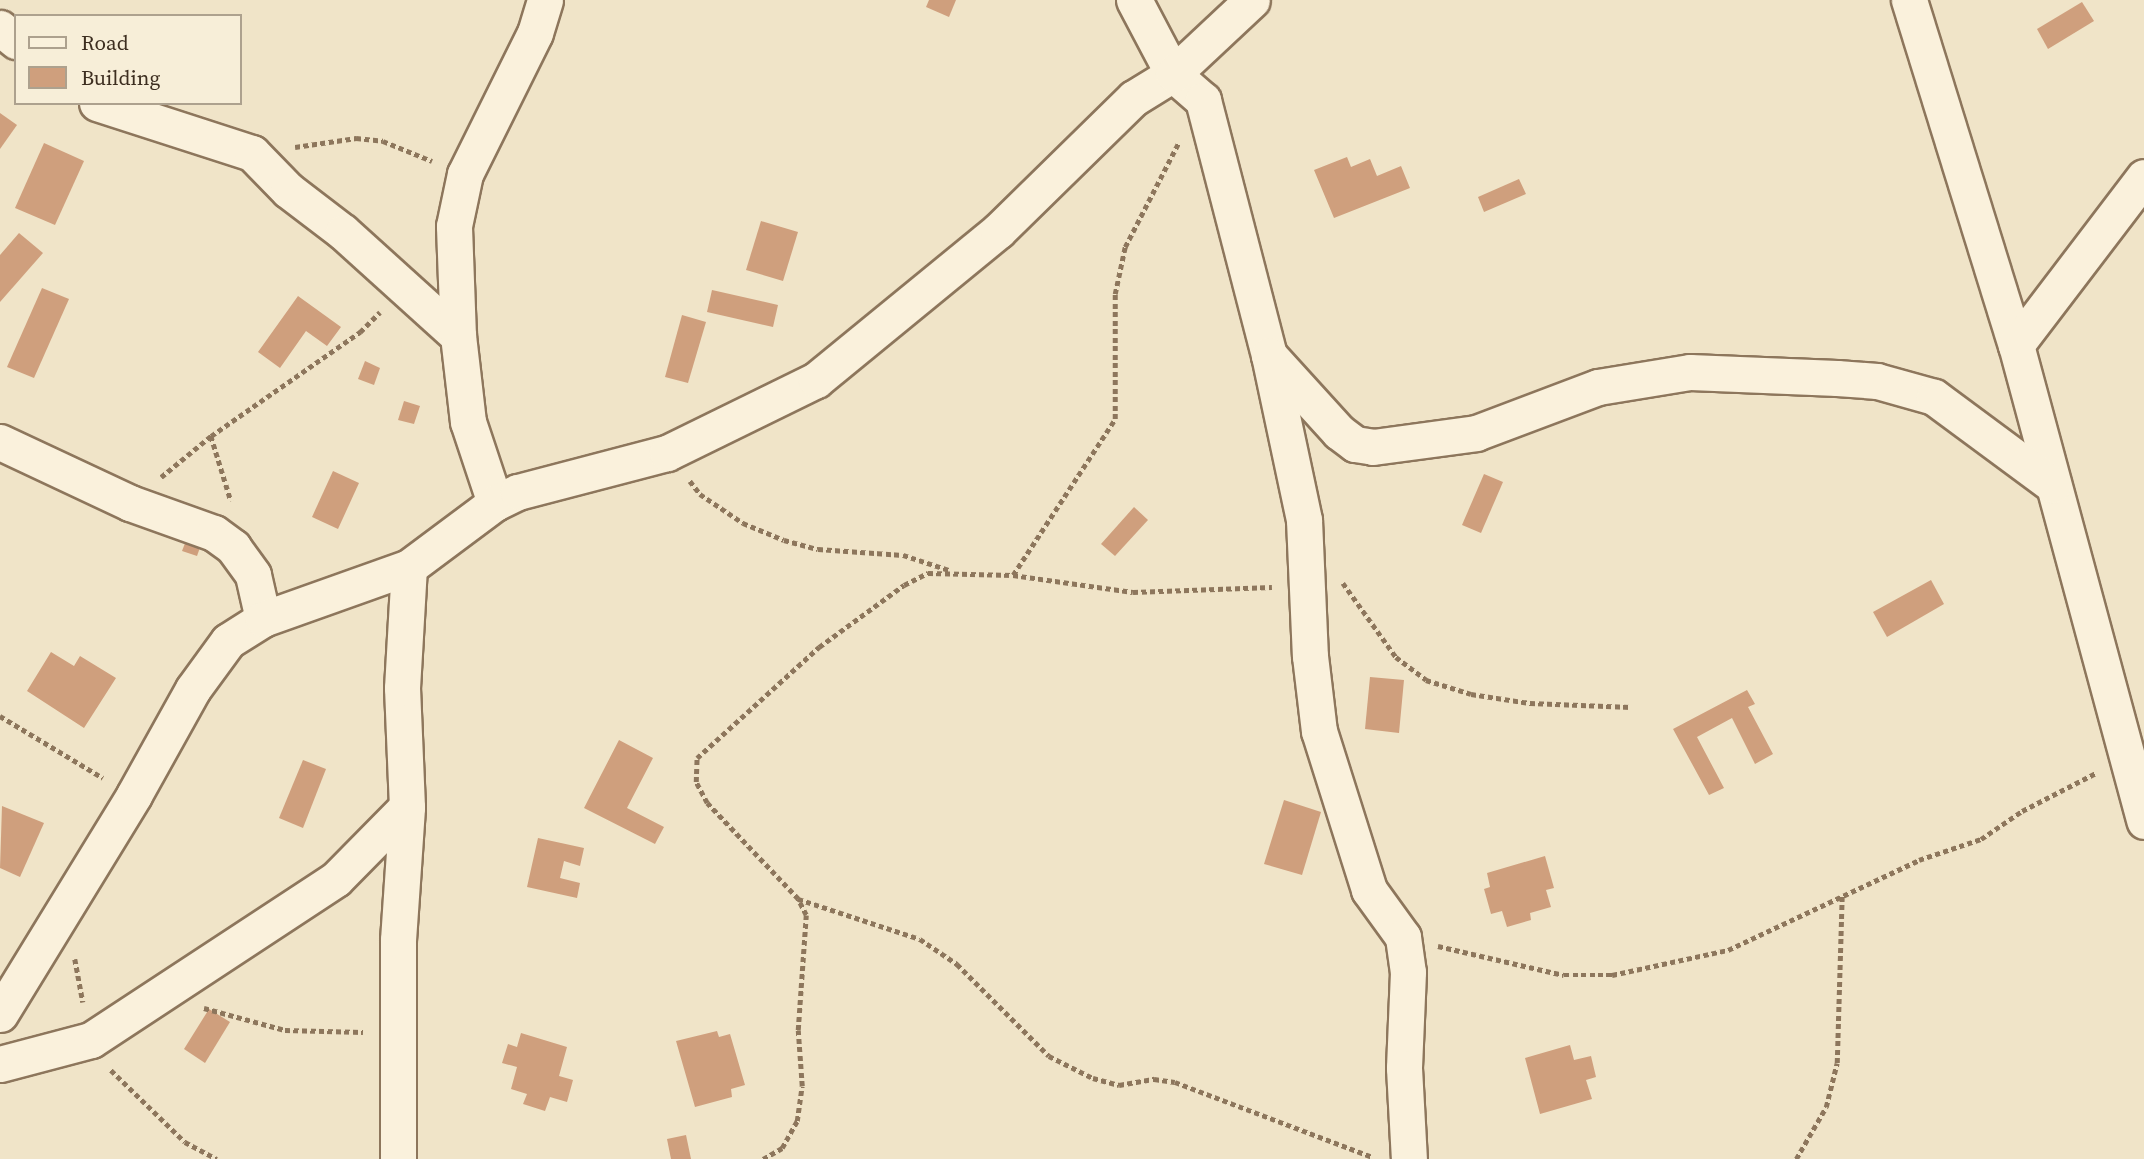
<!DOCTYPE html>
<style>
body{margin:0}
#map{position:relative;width:2144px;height:1159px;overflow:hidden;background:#f0e4c8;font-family:"Source Serif 4",serif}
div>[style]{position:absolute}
.building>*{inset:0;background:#cf9f7d}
.path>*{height:4.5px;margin-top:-2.25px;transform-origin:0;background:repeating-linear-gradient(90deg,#8d765c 0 5px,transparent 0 8.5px)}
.roads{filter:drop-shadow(2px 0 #8d765c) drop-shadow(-2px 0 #8d765c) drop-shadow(0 2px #8d765c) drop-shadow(0 -2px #8d765c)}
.minor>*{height:35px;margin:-17.5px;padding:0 17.5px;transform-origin:17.5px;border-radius:17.5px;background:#faf1dc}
span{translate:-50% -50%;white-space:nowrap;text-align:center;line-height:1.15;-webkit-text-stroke:5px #f7eed8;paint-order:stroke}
.legend{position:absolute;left:14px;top:14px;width:228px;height:91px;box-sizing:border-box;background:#f7eed8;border:2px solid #ada18e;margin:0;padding:9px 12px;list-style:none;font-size:21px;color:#3d2e20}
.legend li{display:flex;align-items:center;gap:14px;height:35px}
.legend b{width:35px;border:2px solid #ada18e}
</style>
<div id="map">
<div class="building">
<i style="clip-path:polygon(929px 0,956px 0,949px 17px,926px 7px)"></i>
<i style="clip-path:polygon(2082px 2px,2094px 21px,2048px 49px,2037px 29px)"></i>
<i style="clip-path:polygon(0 113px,17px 125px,0 149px)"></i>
<i style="clip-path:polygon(44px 143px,84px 161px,55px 225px,15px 208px)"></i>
<i style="clip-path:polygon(1347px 157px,1351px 167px,1370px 159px,1377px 176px,1401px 166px,1410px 188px,1334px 218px,1314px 170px)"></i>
<i style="clip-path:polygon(1519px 179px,1526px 194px,1484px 212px,1478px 197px)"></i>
<i style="clip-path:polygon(761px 221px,798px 232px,783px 281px,746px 270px)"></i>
<i style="clip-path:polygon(19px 233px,43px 253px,0 302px,0 255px)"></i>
<i style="clip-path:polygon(42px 288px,69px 299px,34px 378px,7px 367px)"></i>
<i style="clip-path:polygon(712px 290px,778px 305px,773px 327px,707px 312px)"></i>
<i style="clip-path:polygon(298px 296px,341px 327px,327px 346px,306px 331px,280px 368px,258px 352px)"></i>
<i style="clip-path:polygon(682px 315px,706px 322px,688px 383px,665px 377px)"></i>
<i style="clip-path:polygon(365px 361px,380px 368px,374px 385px,358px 379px)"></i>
<i style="clip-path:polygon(404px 401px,420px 406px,414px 424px,398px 420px)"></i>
<i style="clip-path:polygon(333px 471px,359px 483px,338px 529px,312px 517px)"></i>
<i style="clip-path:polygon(1484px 474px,1503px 482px,1481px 533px,1462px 525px)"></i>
<i style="clip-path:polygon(1134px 507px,1148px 520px,1115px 556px,1101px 544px)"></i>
<i style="clip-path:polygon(189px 533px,203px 539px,197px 556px,182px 551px)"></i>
<i style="clip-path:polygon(1931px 580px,1944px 604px,1887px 637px,1873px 612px)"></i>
<i style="clip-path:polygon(51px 652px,74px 666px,80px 656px,116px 678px,84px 728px,27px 691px)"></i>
<i style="clip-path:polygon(1370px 677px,1404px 680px,1399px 733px,1365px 729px)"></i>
<i style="clip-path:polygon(1747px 690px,1755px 704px,1748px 707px,1773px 754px,1755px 764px,1732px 718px,1697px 737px,1724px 788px,1709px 795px,1673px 729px)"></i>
<i style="clip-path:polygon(619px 740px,653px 758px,627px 808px,664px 827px,655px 844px,584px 808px)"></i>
<i style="clip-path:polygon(303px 760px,326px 769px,303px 828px,279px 818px)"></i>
<i style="clip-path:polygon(1284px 800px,1321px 812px,1302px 875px,1264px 864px)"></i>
<i style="clip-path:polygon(2px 806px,44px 823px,20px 877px,0 868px)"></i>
<i style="clip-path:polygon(538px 838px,584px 848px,580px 866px,564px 861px,560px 878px,580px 883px,577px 898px,527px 887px)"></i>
<i style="clip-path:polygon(1545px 856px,1554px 888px,1546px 890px,1551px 907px,1530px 913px,1531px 920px,1507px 927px,1502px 911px,1491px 914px,1484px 889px,1490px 887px,1487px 873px)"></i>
<i style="clip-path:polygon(209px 1009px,230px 1022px,205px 1063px,184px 1049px)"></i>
<i style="clip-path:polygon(717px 1031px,719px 1037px,730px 1034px,745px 1085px,731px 1089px,732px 1097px,695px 1107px,676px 1041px)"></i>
<i style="clip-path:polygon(521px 1033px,567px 1047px,559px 1076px,573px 1080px,567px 1102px,550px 1097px,545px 1111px,523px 1104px,527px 1094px,511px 1089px,517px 1067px,502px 1063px,508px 1044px,517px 1047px)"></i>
<i style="clip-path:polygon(1570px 1045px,1574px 1060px,1591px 1056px,1596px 1077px,1586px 1080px,1592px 1099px,1540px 1114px,1525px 1058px)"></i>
<i style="clip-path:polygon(686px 1135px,691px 1159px,671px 1159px,667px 1139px)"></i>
</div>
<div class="path">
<i style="left:295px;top:147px;width:62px;rotate:-8.4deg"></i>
<i style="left:356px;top:138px;width:27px;rotate:6deg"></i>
<i style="left:383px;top:141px;width:53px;rotate:22.2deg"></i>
<i style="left:211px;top:436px;width:68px;rotate:72.9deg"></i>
<i style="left:161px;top:477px;width:65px;rotate:-39.4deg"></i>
<i style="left:211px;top:436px;width:182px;rotate:-34.9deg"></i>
<i style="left:360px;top:332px;width:28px;rotate:-45deg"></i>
<i style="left:690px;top:481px;width:16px;rotate:52deg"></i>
<i style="left:700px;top:494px;width:52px;rotate:34deg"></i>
<i style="left:743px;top:523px;width:44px;rotate:22.5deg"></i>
<i style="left:784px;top:540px;width:35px;rotate:15deg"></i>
<i style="left:818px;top:549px;width:85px;rotate:4deg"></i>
<i style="left:903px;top:555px;width:48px;rotate:18.1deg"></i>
<i style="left:1013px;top:575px;width:186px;rotate:-56.8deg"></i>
<i style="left:1115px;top:419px;width:125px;rotate:-90deg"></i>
<i style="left:1115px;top:294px;width:48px;rotate:-78deg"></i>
<i style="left:1125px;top:247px;width:116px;rotate:-62.8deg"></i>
<i style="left:1343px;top:583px;width:91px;rotate:54.4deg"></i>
<i style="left:1396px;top:657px;width:38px;rotate:37deg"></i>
<i style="left:1426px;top:680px;width:47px;rotate:17.3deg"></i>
<i style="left:1471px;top:694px;width:60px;rotate:8.7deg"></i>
<i style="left:1530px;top:703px;width:101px;rotate:2.3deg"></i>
<i style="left:0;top:716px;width:120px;rotate:31deg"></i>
<i style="left:798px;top:899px;width:128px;rotate:18.2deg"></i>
<i style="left:920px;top:939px;width:45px;rotate:34deg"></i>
<i style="left:957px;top:964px;width:130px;rotate:45deg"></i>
<i style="left:1049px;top:1056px;width:49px;rotate:26.6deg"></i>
<i style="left:1093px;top:1078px;width:27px;rotate:15deg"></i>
<i style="left:1119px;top:1085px;width:36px;rotate:-10deg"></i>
<i style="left:1154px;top:1079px;width:21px;rotate:8deg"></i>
<i style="left:1175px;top:1082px;width:211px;rotate:20.8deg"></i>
<i style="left:1438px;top:946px;width:129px;rotate:13deg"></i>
<i style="left:1564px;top:975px;width:48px"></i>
<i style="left:1612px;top:975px;width:119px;rotate:-12.2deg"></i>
<i style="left:1728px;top:950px;width:211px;rotate:-25.2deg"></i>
<i style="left:1919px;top:860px;width:65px;rotate:-18.7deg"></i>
<i style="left:1981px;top:839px;width:50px;rotate:-34.3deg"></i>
<i style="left:2022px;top:811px;width:83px;rotate:-27.2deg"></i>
<i style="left:75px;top:959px;width:44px;rotate:79.5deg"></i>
<i style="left:204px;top:1008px;width:84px;rotate:15.2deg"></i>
<i style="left:285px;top:1030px;width:78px;rotate:1.5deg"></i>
<i style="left:111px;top:1070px;width:103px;rotate:44.2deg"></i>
<i style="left:185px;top:1142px;width:36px;rotate:28deg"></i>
<i style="left:763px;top:1159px;width:22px;rotate:-30deg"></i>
<i style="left:782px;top:1148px;width:31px;rotate:-61deg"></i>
<i style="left:797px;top:1121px;width:35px;rotate:-82deg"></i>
<i style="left:802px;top:1086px;width:56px;rotate:-94.1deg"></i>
<i style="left:798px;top:1030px;width:115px;rotate:-86deg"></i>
<i style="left:806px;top:915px;width:18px;rotate:-117deg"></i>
<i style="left:798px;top:899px;width:132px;rotate:-133.5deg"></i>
<i style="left:707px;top:803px;width:24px;rotate:-118deg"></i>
<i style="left:696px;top:782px;width:24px;rotate:-88deg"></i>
<i style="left:697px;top:758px;width:165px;rotate:-42.3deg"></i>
<i style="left:819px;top:647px;width:105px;rotate:-36.1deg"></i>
<i style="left:904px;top:585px;width:27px;rotate:-27deg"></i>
<i style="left:928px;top:573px;width:85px;rotate:1.3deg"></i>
<i style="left:1013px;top:575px;width:121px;rotate:8.1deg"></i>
<i style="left:1133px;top:592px;width:139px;rotate:-2.1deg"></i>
<i style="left:1796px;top:1159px;width:60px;rotate:-60deg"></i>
<i style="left:1826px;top:1107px;width:45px;rotate:-76deg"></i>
<i style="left:1837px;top:1063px;width:168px;rotate:-88.3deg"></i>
</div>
<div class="roads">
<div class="minor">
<i style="left:1134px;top:0;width:84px;rotate:62.2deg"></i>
<i style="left:1173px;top:74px;width:40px;rotate:41deg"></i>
<i style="left:1203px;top:100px;width:263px;rotate:75.5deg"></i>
<i style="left:1269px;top:355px;width:169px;rotate:78deg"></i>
<i style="left:1304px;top:520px;width:136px;rotate:87.5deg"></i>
<i style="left:1310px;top:656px;width:76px;rotate:83.2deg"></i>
<i style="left:1319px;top:731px;width:167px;rotate:72.5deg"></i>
<i style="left:1369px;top:890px;width:58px;rotate:54.1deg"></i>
<i style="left:1403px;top:937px;width:35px;rotate:82deg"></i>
<i style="left:1408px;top:972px;width:96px;rotate:92.4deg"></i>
<i style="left:1404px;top:1068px;width:91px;rotate:86.9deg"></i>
<i style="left:1909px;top:0;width:361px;rotate:72.8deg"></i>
<i style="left:2016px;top:345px;width:493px;rotate:74.9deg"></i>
<i style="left:0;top:28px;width:21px;rotate:39deg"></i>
<i style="left:97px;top:103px;width:163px;rotate:17.9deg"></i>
<i style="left:252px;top:153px;width:52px;rotate:45.8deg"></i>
<i style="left:288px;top:190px;width:69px;rotate:37.4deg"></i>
<i style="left:343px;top:232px;width:155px;rotate:42.1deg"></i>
<i style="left:2016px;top:345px;width:211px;rotate:-52.7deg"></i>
<i style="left:1269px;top:355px;width:104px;rotate:47.7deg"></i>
<i style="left:1339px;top:432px;width:20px;rotate:37deg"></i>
<i style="left:1355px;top:444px;width:18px;rotate:9deg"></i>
<i style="left:1373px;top:447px;width:104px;rotate:-7.7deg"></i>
<i style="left:1476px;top:433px;width:130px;rotate:-20.7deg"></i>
<i style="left:1598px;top:387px;width:93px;rotate:-9.3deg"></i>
<i style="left:1690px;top:372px;width:147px;rotate:2.3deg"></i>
<i style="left:1837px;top:378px;width:40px;rotate:4.3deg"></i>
<i style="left:1877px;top:381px;width:59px;rotate:15.7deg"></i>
<i style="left:1934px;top:397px;width:148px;rotate:36.5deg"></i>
<i style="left:0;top:442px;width:144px;rotate:25.1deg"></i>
<i style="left:130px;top:503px;width:89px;rotate:19.7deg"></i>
<i style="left:214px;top:533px;width:24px;rotate:36deg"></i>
<i style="left:233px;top:547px;width:34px;rotate:54deg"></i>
<i style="left:253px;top:575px;width:45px;rotate:77.2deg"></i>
<i style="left:495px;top:503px;width:85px;rotate:-108.4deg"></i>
<i style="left:468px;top:422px;width:87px;rotate:-96.6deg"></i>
<i style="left:458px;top:336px;width:110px;rotate:-92.1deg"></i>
<i style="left:454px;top:226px;width:53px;rotate:-78.1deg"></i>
<i style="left:465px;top:174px;width:157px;rotate:-63.6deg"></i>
<i style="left:535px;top:33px;width:34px;rotate:-73deg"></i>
<i style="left:0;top:1014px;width:257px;rotate:-58.5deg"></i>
<i style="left:134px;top:795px;width:121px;rotate:-60.9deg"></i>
<i style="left:193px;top:689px;width:59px;rotate:-53.9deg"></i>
<i style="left:228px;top:641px;width:41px;rotate:-32.2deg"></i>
<i style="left:263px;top:619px;width:155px;rotate:-19.6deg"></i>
<i style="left:409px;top:567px;width:107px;rotate:-36.7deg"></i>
<i style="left:495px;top:503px;width:25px;rotate:-26deg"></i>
<i style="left:518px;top:492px;width:154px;rotate:-14.7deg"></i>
<i style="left:667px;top:453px;width:166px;rotate:-26.1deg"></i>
<i style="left:816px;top:380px;width:235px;rotate:-39.3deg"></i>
<i style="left:998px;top:231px;width:190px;rotate:-44.4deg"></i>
<i style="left:1134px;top:98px;width:46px;rotate:-31.6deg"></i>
<i style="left:1173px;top:74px;width:108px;rotate:-43.1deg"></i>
<i style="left:0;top:1064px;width:94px;rotate:-14.8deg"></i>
<i style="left:91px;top:1040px;width:293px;rotate:-33.3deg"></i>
<i style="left:336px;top:879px;width:101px;rotate:-45.4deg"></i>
<i style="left:398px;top:1159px;width:219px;rotate:-90deg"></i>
<i style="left:398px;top:940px;width:133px;rotate:-86.1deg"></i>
<i style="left:407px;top:807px;width:119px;rotate:-92.4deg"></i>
<i style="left:402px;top:688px;width:121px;rotate:-86.7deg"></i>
</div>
</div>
<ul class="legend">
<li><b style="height:9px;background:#faf1dc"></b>Road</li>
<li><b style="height:19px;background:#cf9f7d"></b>Building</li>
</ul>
</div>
